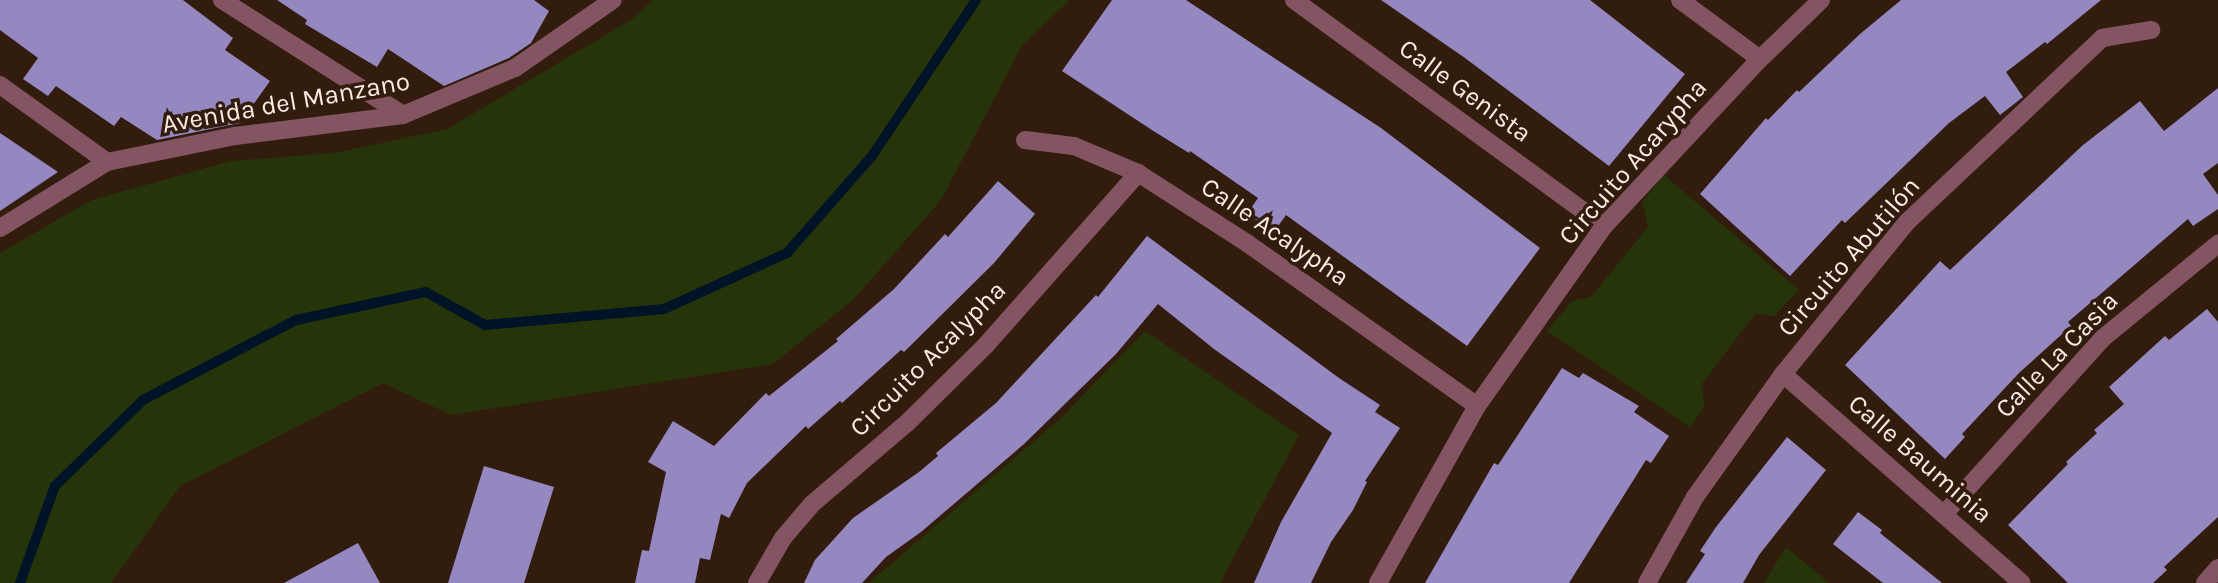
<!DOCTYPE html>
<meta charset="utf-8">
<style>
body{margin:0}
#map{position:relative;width:2218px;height:583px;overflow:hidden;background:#321c0d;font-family:Karla,sans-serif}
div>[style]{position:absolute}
.green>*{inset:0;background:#253509}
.stream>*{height:10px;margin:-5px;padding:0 5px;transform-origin:5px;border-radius:5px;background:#001327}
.building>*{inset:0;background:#9588c1}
.minor>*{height:18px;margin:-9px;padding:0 9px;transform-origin:9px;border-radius:9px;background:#835461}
span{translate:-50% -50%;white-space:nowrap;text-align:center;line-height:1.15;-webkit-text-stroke:7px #321c0d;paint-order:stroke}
.street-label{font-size:26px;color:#fcece3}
</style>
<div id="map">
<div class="green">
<i style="clip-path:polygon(653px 0,1070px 0,1023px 44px,941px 200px,853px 300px,773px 364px,451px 415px,383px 383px,180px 486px,111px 583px,0 583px,0 253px,92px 200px,231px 161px,335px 153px,447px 129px,631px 20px)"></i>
<i style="clip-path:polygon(1664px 175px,1799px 290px,1774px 316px,1755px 314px,1701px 385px,1705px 406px,1690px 427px,1547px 331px,1572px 301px,1591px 297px,1648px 227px,1642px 202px)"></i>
<i style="clip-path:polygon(1145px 331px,1299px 435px,1220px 583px,869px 583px,1062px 417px)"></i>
<i style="clip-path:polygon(1786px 547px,1829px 583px,1764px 583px)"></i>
</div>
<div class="stream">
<i style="left:20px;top:583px;width:103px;rotate:-70.2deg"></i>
<i style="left:55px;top:486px;width:123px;rotate:-44.3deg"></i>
<i style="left:143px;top:400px;width:173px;rotate:-27.6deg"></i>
<i style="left:296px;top:320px;width:133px;rotate:-12.2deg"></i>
<i style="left:426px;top:292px;width:68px;rotate:29.2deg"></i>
<i style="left:485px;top:325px;width:180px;rotate:-5.1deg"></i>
<i style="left:664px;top:309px;width:135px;rotate:-24.5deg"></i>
<i style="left:787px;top:253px;width:129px;rotate:-48.8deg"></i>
<i style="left:872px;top:156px;width:187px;rotate:-56.3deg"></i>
</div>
<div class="building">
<i style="clip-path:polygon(0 0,183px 0,233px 38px,225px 50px,270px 81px,240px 123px,157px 140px,121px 117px,114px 126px,56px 86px,48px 96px,23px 79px,38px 58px,0 30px)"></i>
<i style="clip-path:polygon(277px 0,534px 0,549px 11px,531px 43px,509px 58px,444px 86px,388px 49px,377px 67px,305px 24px,307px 20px)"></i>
<i style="clip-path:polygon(1112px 0,1186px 0,1381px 128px,1540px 248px,1467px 346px,1286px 215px,1274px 232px,1247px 214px,1258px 198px,1190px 151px,1189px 153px,1155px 132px,1062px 71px)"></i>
<i style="clip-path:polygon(1381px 0,1590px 0,1685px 74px,1609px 166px,1465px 58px)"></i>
<i style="clip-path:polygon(1901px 0,2101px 0,2047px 44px,2045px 42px,2006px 72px,2023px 97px,2000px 115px,1985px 96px,1949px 123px,1845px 223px,1842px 220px,1790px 276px,1700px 194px,1766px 118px,1768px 120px,1797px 90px,1799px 92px,1860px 34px)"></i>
<i style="clip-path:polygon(2218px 88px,2218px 163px,2203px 174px,2218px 195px,2218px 209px,2193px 226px,2188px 219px,2068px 322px,2071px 326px,2019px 373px,1962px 434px,1965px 437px,1945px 459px,1845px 365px,1940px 261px,1950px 270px,2083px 145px,2140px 101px,2164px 131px)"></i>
<i style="clip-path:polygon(0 133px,58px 172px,0 211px)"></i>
<i style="clip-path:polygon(998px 181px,1035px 214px,994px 263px,904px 352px,901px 350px,842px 403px,840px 401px,808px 429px,806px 426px,747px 483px,729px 518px,721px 514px,710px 560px,700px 558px,695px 583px,635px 583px,642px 550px,649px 551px,666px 472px,648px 462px,673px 421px,714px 446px,766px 393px,769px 396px,838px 341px,836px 339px,894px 289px,945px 234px,948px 237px)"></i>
<i style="clip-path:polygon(1147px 236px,1339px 378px,1380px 405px,1375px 412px,1400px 428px,1365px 481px,1367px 482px,1353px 510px,1331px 542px,1311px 583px,1254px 583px,1281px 522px,1332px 433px,1214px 349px,1158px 304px,1116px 354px,1024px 444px,921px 532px,886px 557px,862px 583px,804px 583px,815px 560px,853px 518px,919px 472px,938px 456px,936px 453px,996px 403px,1096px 295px,1098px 297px)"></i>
<i style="clip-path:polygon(2207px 309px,2218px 322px,2218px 517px,2164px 567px,2167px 570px,2153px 583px,2068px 583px,2008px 525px,2068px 464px,2066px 462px,2097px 433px,2094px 430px,2124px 404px,2109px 387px,2165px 336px,2169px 340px)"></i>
<i style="clip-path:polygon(1562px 368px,1579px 378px,1583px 373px,1639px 406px,1634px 412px,1669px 436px,1651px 463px,1646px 460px,1569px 583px,1425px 583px,1494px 463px,1498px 465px)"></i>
<i style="clip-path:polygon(1787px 437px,1826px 470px,1759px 555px,1743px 583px,1686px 583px,1705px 554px,1700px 551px,1716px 527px)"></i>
<i style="clip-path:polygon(484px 466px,554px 487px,524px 583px,448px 583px)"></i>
<i style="clip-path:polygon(1858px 512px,1882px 530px,1880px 533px,1942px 583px,1883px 583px,1833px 544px)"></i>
<i style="clip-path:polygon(358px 543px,380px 583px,284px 583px)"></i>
</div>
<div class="minor">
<i style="left:222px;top:0;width:214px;rotate:32.4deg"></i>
<i style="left:1294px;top:0;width:384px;rotate:36.1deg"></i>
<i style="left:1680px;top:0;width:99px;rotate:36.4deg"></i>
<i style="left:0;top:85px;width:132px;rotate:35.7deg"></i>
<i style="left:1025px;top:140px;width:49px;rotate:7deg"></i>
<i style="left:1074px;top:146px;width:69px;rotate:22.9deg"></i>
<i style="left:1138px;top:173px;width:130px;rotate:32.7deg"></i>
<i style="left:1247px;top:243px;width:282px;rotate:35.3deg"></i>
<i style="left:0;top:228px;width:126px;rotate:-31.7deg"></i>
<i style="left:107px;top:162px;width:131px;rotate:-11.5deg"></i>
<i style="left:235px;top:136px;width:169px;rotate:-7.1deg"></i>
<i style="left:403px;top:115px;width:121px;rotate:-22.8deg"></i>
<i style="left:515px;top:68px;width:119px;rotate:-34.8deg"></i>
<i style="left:1783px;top:374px;width:317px;rotate:41.2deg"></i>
<i style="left:1944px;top:514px;width:237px;rotate:-47.9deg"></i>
<i style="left:2103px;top:338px;width:149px;rotate:-39.3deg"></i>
<i style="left:757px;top:583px;width:52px;rotate:-60deg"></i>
<i style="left:783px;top:538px;width:45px;rotate:-49.5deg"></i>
<i style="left:812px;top:504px;width:125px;rotate:-40.5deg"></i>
<i style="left:907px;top:423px;width:111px;rotate:-44.6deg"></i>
<i style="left:986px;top:345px;width:230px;rotate:-48.5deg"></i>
<i style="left:1378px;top:583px;width:203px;rotate:-60.8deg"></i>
<i style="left:1477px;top:406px;width:220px;rotate:-54.8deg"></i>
<i style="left:1604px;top:226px;width:229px;rotate:-47deg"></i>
<i style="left:1760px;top:59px;width:85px;rotate:-44deg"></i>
<i style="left:1647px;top:583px;width:98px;rotate:-60.8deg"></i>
<i style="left:1695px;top:497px;width:151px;rotate:-54.4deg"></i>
<i style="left:1783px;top:374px;width:196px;rotate:-50.8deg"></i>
<i style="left:1907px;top:222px;width:268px;rotate:-43.3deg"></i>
<i style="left:2102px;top:38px;width:50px;rotate:-9.3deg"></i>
<i style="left:2205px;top:583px;width:20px;rotate:-49deg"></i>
</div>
<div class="street-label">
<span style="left:1465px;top:91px;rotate:36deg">Calle Genista</span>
<span style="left:286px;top:103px;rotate:-10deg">Avenida del Manzano</span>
<span style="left:1633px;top:162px;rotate:-49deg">Circuito Acarypha</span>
<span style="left:1275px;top:232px;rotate:34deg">Calle Acalypha</span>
<span style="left:1849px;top:257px;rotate:-49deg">Circuito Abutilón</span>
<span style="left:2057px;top:355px;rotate:-46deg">Calle La Casia</span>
<span style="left:928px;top:359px;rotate:-45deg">Circuito Acalypha</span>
<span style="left:1920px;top:459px;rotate:41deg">Calle Bauminia</span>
</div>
</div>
